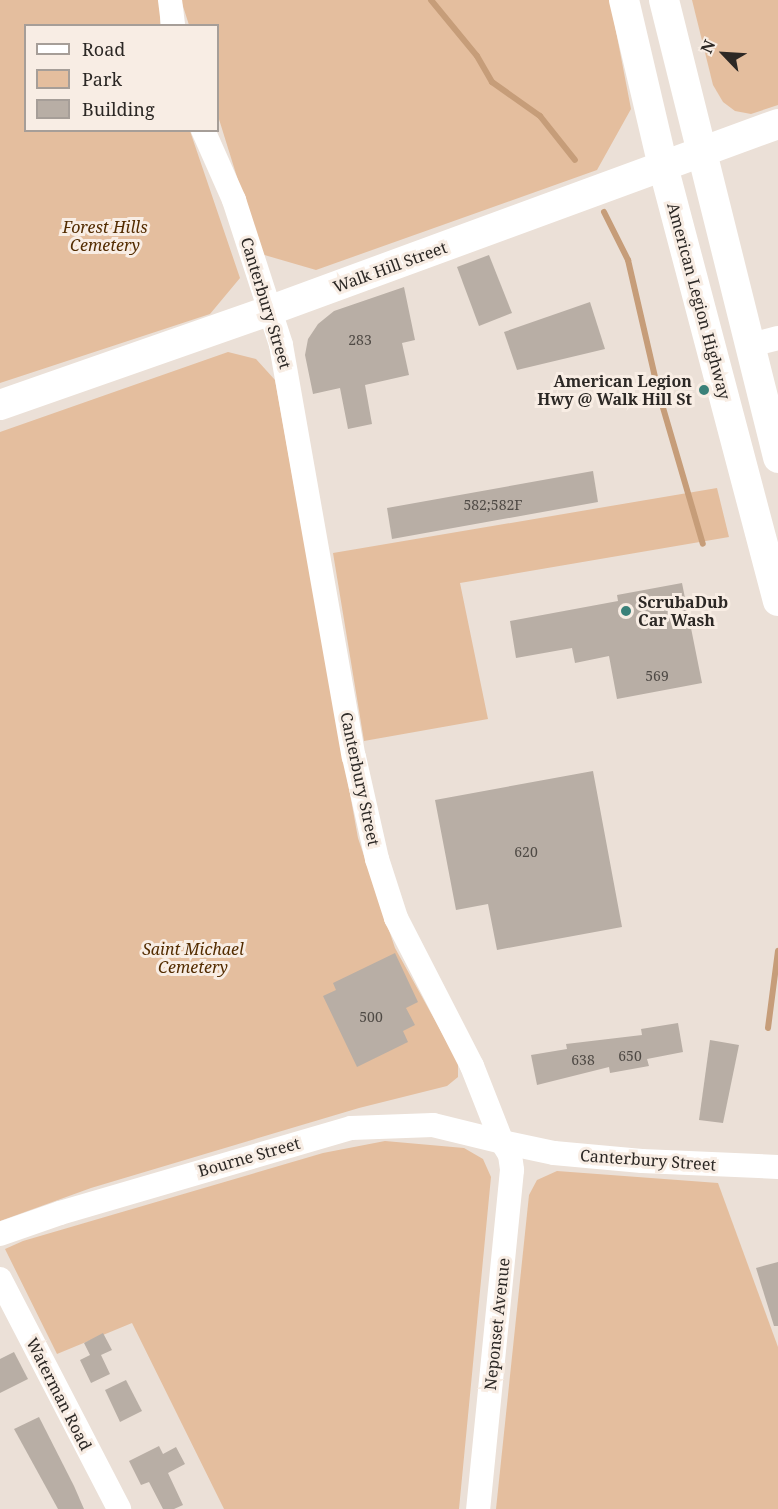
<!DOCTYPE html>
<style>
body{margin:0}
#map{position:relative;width:778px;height:1509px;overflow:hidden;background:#ebe0d7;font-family:"Noto Serif",serif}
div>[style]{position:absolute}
.green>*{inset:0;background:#e4be9e}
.stream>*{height:6px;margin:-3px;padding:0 3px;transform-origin:3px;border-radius:3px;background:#c69d79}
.building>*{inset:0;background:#b8aea5}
.minor>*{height:24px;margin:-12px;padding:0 12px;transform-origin:12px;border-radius:12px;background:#fff}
.major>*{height:30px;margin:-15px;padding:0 15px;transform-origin:15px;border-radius:15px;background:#fff}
.dots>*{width:16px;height:16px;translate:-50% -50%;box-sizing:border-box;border:3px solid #f8ede4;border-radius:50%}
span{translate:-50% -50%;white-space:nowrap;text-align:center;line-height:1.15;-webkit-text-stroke:6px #f8ede4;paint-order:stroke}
.number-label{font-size:14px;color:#4f4a45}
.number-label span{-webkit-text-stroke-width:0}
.park-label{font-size:16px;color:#532c00;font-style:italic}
.street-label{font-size:16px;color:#2c2825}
.poi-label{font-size:16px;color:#2c2825;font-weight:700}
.right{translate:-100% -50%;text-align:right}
.left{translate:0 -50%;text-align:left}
.legend{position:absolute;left:24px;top:24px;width:195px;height:108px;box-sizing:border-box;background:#f8ede4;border:2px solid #a69e98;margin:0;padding:8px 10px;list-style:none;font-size:18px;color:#2c2825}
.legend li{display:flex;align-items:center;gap:12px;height:30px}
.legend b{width:30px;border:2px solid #a69e98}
.north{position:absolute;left:694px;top:24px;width:60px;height:60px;-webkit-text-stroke:4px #f8ede4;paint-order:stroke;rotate:295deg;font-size:16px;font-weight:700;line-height:24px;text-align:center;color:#2c2825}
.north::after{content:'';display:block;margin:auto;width:21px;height:27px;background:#2c2825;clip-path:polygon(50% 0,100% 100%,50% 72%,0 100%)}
</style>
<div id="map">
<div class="green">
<i style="clip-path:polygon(0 0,160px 0,160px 25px,26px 26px,26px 130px,190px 131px,240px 278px,210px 314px,0 383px)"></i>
<i style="clip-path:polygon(181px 0,610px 0,631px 109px,597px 170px,316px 270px,261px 254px,218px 116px,218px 26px,189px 25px)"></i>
<i style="clip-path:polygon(692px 0,778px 0,778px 105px,751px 114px,735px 111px,723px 102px,713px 85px)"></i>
<i style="clip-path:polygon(228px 352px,256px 359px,275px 380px,358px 838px,395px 948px,458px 1062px,458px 1077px,447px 1086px,359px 1108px,91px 1188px,0 1221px,0 432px)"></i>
<i style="clip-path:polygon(717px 488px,729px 537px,460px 583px,488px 719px,364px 741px,333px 553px)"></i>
<i style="clip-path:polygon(385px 1141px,464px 1148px,483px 1159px,491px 1177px,459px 1509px,224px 1509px,132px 1323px,57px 1354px,5px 1249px,23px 1241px,323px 1153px)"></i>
<i style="clip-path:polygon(557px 1171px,718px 1183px,778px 1347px,778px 1509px,496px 1509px,529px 1195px,537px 1180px)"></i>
</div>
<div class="stream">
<i style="left:431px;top:0;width:72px;rotate:50.6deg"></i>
<i style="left:477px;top:56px;width:30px;rotate:60deg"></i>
<i style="left:492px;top:82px;width:59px;rotate:35.3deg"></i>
<i style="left:540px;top:116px;width:56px;rotate:51.5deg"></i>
<i style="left:604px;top:212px;width:54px;rotate:63.4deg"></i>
<i style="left:628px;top:260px;width:138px;rotate:77deg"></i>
<i style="left:659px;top:394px;width:156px;rotate:73.7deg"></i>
<i style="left:768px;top:1028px;width:78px;rotate:-82.6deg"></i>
</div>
<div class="building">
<i style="clip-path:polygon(489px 255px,512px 313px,479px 326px,457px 267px)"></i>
<i style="clip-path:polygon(404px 287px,415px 340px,402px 343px,409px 375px,365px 385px,372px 424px,348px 429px,340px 388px,313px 394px,305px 355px,308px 339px,318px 324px,334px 311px)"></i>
<i style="clip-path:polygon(590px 302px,605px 349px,517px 370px,504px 332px)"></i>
<i style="clip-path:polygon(593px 471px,598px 502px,392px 539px,387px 508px)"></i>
<i style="clip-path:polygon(682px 583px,702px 683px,617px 699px,609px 656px,575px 663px,572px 648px,516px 658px,510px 621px,618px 601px,617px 595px)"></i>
<i style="clip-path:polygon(593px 771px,622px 927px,497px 950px,488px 904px,456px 910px,435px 800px)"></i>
<i style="clip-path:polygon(395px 953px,418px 1002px,406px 1008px,415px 1025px,403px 1031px,408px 1042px,357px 1067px,323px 996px,336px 990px,333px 983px)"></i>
<i style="clip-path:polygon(678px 1023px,683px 1052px,647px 1059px,649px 1066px,610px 1073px,609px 1067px,537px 1085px,531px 1055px,567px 1049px,566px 1044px,642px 1035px,641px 1029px)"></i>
<i style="clip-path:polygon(710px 1040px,739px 1045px,723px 1123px,699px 1120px)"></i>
<i style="clip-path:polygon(778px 1262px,778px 1326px,774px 1326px,756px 1268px)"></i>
<i style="clip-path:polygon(103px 1333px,112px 1350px,101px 1355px,110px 1374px,91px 1383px,80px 1360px,90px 1355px,84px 1343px)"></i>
<i style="clip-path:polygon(14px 1352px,28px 1379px,0 1393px,0 1359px)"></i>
<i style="clip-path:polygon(126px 1380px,142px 1411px,120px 1422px,105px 1390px)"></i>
<i style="clip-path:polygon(39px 1417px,74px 1486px,84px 1509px,58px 1509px,14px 1429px)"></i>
<i style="clip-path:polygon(159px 1446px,163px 1454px,176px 1447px,185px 1464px,168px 1473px,183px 1505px,174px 1509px,163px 1509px,149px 1482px,141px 1485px,129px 1461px)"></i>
</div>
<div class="minor">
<i style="left:170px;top:0;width:26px;rotate:83deg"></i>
<i style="left:203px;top:130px;width:77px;rotate:66.1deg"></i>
<i style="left:234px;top:200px;width:152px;rotate:72deg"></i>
<i style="left:281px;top:345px;width:418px;rotate:80deg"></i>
<i style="left:354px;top:757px;width:105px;rotate:77.3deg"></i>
<i style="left:377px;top:859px;width:62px;rotate:72.1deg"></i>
<i style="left:396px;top:918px;width:166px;rotate:62.8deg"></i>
<i style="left:472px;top:1066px;width:82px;rotate:68.5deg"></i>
<i style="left:502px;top:1142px;width:53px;rotate:11.9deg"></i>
<i style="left:554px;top:1153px;width:88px;rotate:5.2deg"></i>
<i style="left:642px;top:1161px;width:136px;rotate:2.5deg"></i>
<i style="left:750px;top:345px;width:29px;rotate:-14deg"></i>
<i style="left:0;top:1234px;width:64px;rotate:-19.3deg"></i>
<i style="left:60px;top:1213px;width:303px;rotate:-16.3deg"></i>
<i style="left:351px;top:1128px;width:82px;rotate:-2.1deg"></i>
<i style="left:433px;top:1125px;width:71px;rotate:13.8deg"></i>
<i style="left:502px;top:1142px;width:15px;rotate:58deg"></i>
<i style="left:510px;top:1155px;width:15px;rotate:82deg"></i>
<i style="left:512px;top:1170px;width:341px;rotate:95.7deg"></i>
<i style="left:0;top:1279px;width:259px;rotate:62.6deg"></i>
</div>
<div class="major">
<i style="left:624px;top:0;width:171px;rotate:76.8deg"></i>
<i style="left:663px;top:166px;width:450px;rotate:75.2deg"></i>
<i style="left:664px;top:0;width:472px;rotate:76deg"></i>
<i style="left:0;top:405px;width:287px;rotate:-19.3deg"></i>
<i style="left:271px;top:310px;width:540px;rotate:-20.15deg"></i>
</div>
<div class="dots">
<i style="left:704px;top:390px;background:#3a8179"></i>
<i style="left:626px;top:611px;background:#3a8179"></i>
</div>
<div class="number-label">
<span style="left:360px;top:340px">283</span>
<span style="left:493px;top:505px">582;582F</span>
<span style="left:657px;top:676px">569</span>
<span style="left:526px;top:852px">620</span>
<span style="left:371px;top:1017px">500</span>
<span style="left:630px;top:1056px">650</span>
<span style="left:583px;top:1060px">638</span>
</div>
<div class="park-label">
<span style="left:105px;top:236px">Forest Hills<br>Cemetery</span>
<span style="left:193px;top:958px">Saint Michael<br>Cemetery</span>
</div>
<div class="street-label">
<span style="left:390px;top:267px;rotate:-20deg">Walk Hill Street</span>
<span style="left:699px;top:301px;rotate:75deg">American Legion Highway</span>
<span style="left:266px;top:303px;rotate:73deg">Canterbury Street</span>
<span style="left:360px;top:779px;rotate:78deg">Canterbury Street</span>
<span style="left:249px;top:1157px;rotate:-16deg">Bourne Street</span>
<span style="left:648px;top:1160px;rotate:4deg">Canterbury Street</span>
<span style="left:497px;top:1324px;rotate:-84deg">Neponset Avenue</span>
<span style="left:59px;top:1394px;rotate:63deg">Waterman Road</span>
</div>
<div class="poi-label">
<span class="right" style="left:692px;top:390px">American Legion<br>Hwy @ Walk Hill St</span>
<span class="left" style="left:638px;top:611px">ScrubaDub<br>Car Wash</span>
</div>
<ul class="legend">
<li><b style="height:8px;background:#fff"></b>Road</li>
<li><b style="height:16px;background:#e4be9e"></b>Park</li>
<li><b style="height:16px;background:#b8aea5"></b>Building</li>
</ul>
<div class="north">N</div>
</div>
